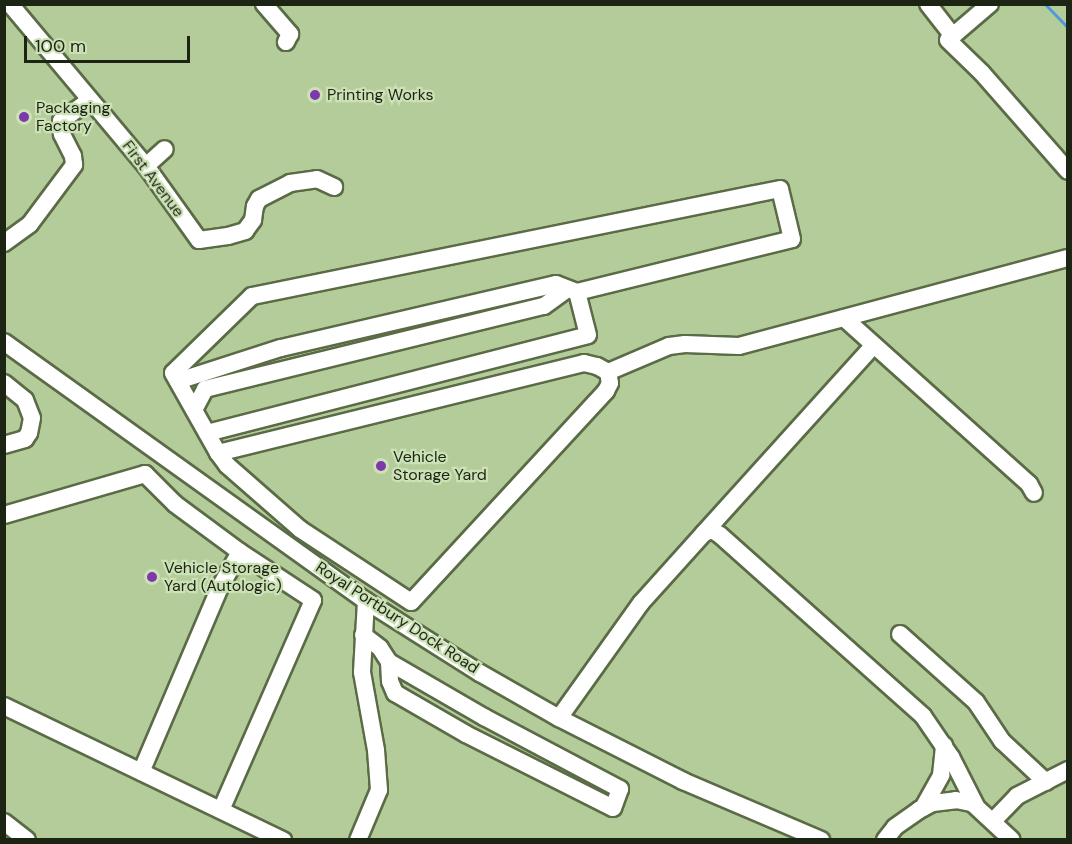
<!DOCTYPE html>
<style>
body{margin:0}
#map{position:relative;width:1072px;height:844px;overflow:hidden;background:#c0d4aa;font-family:"DM Sans",sans-serif}
div>[style]{position:absolute}
.built>*{inset:0;background:#b4cb9a}
.stream>*{height:3px;margin:-1.5px;padding:0 1.5px;transform-origin:1.5px;border-radius:1.5px;background:#4f99dc}
.roads{filter:drop-shadow(2px 0 #5a6b46) drop-shadow(-2px 0 #5a6b46) drop-shadow(0 2px #5a6b46) drop-shadow(0 -2px #5a6b46)}
.minor>*{height:16px;margin:-8px;padding:0 8px;transform-origin:8px;border-radius:8px;background:#fff}
.dots>*{width:16px;height:16px;translate:-50% -50%;box-sizing:border-box;border:3px solid #cce1b6;border-radius:50%}
span{translate:-50% -50%;white-space:nowrap;text-align:center;line-height:1.15;-webkit-text-stroke:4.5px #cce1b6;paint-order:stroke}
.poi-label{font-size:16px;color:#1c2414}
.left{translate:0 -50%;text-align:left}
.street-label{font-size:16px;color:#1c2414}
.frame{position:absolute;inset:0;border:6px solid #1c2414;pointer-events:none}
.scale{position:absolute;left:24px;top:36px;width:166px;height:27px;box-sizing:border-box;border:3px solid #1c2414;border-top:0;padding-left:8px;font-size:18px;line-height:21px;white-space:nowrap;color:#1c2414;-webkit-text-stroke:4px #cce1b6;paint-order:stroke}
</style>
<div id="map">
<div class="built">
<i style="clip-path:polygon(4px 5px,1067px 5px,1067px 839px,5px 839px)"></i>
</div>
<div class="stream">
<i style="left:1045px;top:4px;width:33px;rotate:46deg"></i>
</div>
<div class="roads">
<div class="minor">
<i style="left:10px;top:4px;width:212px;rotate:50deg"></i>
<i style="left:146px;top:166px;width:91px;rotate:54.4deg"></i>
<i style="left:199px;top:240px;width:29px;rotate:-8deg"></i>
<i style="left:228px;top:236px;width:18px;rotate:-16deg"></i>
<i style="left:245px;top:231px;width:14px;rotate:-54deg"></i>
<i style="left:253px;top:220px;width:14px;rotate:-82deg"></i>
<i style="left:255px;top:206px;width:8px;rotate:-60deg"></i>
<i style="left:259px;top:199px;width:35px;rotate:-27deg"></i>
<i style="left:290px;top:183px;width:27px;rotate:-8deg"></i>
<i style="left:317px;top:179px;width:19px;rotate:25deg"></i>
<i style="left:264px;top:4px;width:40px;rotate:49deg"></i>
<i style="left:290px;top:34px;width:9px;rotate:117deg"></i>
<i style="left:928px;top:4px;width:41px;rotate:52deg"></i>
<i style="left:990px;top:4px;width:55px;rotate:139.4deg"></i>
<i style="left:948px;top:40px;width:47px;rotate:44.1deg"></i>
<i style="left:982px;top:73px;width:130px;rotate:48.7deg"></i>
<i style="left:146px;top:166px;width:25px;rotate:-42deg"></i>
<i style="left:4px;top:243px;width:32px;rotate:-36deg"></i>
<i style="left:30px;top:224px;width:74px;rotate:-53.3deg"></i>
<i style="left:74px;top:165px;width:9px;rotate:-96deg"></i>
<i style="left:73px;top:156px;width:25px;rotate:-117deg"></i>
<i style="left:62px;top:134px;width:13px;rotate:-94deg"></i>
<i style="left:61px;top:121px;width:36px;rotate:-36deg"></i>
<i style="left:844px;top:318px;width:249px;rotate:41.9deg"></i>
<i style="left:1029px;top:484px;width:10px;rotate:61deg"></i>
<i style="left:4px;top:342px;width:445px;rotate:35.6deg"></i>
<i style="left:366px;top:601px;width:135px;rotate:32.3deg"></i>
<i style="left:480px;top:673px;width:91px;rotate:29.7deg"></i>
<i style="left:559px;top:718px;width:139px;rotate:26.9deg"></i>
<i style="left:683px;top:781px;width:150px;rotate:23.1deg"></i>
<i style="left:584px;top:363px;width:13px;rotate:13deg"></i>
<i style="left:597px;top:366px;width:13px;rotate:29deg"></i>
<i style="left:608px;top:372px;width:11px;rotate:80deg"></i>
<i style="left:610px;top:383px;width:9px;rotate:117deg"></i>
<i style="left:606px;top:391px;width:287px;rotate:132.7deg"></i>
<i style="left:411px;top:602px;width:133px;rotate:-146.7deg"></i>
<i style="left:300px;top:529px;width:97px;rotate:-138.8deg"></i>
<i style="left:227px;top:465px;width:15px;rotate:-127deg"></i>
<i style="left:218px;top:453px;width:377px;rotate:-13.8deg"></i>
<i style="left:608px;top:372px;width:66px;rotate:-23.1deg"></i>
<i style="left:669px;top:346px;width:16px;rotate:-7deg"></i>
<i style="left:685px;top:344px;width:54px;rotate:2.1deg"></i>
<i style="left:739px;top:346px;width:341px;rotate:-15deg"></i>
<i style="left:178px;top:381px;width:108px;rotate:-17.8deg"></i>
<i style="left:281px;top:348px;width:282px;rotate:-13.1deg"></i>
<i style="left:556px;top:284px;width:22px;rotate:21deg"></i>
<i style="left:577px;top:292px;width:221px;rotate:-13.8deg"></i>
<i style="left:792px;top:239px;width:51px;rotate:-103.5deg"></i>
<i style="left:780px;top:189px;width:539px;rotate:168.54deg"></i>
<i style="left:252px;top:296px;width:110px;rotate:135.7deg"></i>
<i style="left:173px;top:373px;width:92px;rotate:60.6deg"></i>
<i style="left:4px;top:383px;width:27px;rotate:39deg"></i>
<i style="left:25px;top:400px;width:19px;rotate:69deg"></i>
<i style="left:32px;top:418px;width:15px;rotate:101deg"></i>
<i style="left:29px;top:433px;width:7px;rotate:124deg"></i>
<i style="left:25px;top:439px;width:22px;rotate:164deg"></i>
<i style="left:194px;top:410px;width:24px;rotate:-62deg"></i>
<i style="left:205px;top:389px;width:349px;rotate:-13.8deg"></i>
<i style="left:544px;top:306px;width:29px;rotate:-36deg"></i>
<i style="left:207px;top:433px;width:393px;rotate:-14.4deg"></i>
<i style="left:588px;top:335px;width:44px;rotate:-104.3deg"></i>
<i style="left:4px;top:515px;width:147px;rotate:-16.2deg"></i>
<i style="left:145px;top:474px;width:42px;rotate:45deg"></i>
<i style="left:175px;top:504px;width:81px;rotate:36.4deg"></i>
<i style="left:240px;top:552px;width:40px;rotate:119.7deg"></i>
<i style="left:220px;top:587px;width:201px;rotate:113.1deg"></i>
<i style="left:704px;top:533px;width:253px;rotate:-47.9deg"></i>
<i style="left:900px;top:634px;width:102px;rotate:41.8deg"></i>
<i style="left:976px;top:702px;width:47px;rotate:56.3deg"></i>
<i style="left:1002px;top:741px;width:60px;rotate:43deg"></i>
<i style="left:363px;top:635px;width:21px;rotate:37deg"></i>
<i style="left:380px;top:648px;width:17px;rotate:57deg"></i>
<i style="left:389px;top:662px;width:110px;rotate:30.1deg"></i>
<i style="left:484px;top:717px;width:154px;rotate:27.9deg"></i>
<i style="left:620px;top:789px;width:20px;rotate:110deg"></i>
<i style="left:613px;top:808px;width:165px;rotate:-153.3deg"></i>
<i style="left:466px;top:734px;width:82px;rotate:-150deg"></i>
<i style="left:395px;top:693px;width:13px;rotate:-113deg"></i>
<i style="left:390px;top:681px;width:19px;rotate:-93deg"></i>
<i style="left:4px;top:706px;width:310px;rotate:25.7deg"></i>
<i style="left:559px;top:718px;width:141px;rotate:-54.5deg"></i>
<i style="left:641px;top:603px;width:94px;rotate:-48deg"></i>
<i style="left:704px;top:533px;width:9px;rotate:-21deg"></i>
<i style="left:712px;top:530px;width:9px;rotate:32deg"></i>
<i style="left:720px;top:535px;width:272px;rotate:41.7deg"></i>
<i style="left:923px;top:716px;width:50px;rotate:55.7deg"></i>
<i style="left:951px;top:757px;width:55px;rotate:63deg"></i>
<i style="left:923px;top:808px;width:38px;rotate:-61deg"></i>
<i style="left:941px;top:775px;width:30px;rotate:-84deg"></i>
<i style="left:221px;top:810px;width:229px;rotate:-66.3deg"></i>
<i style="left:313px;top:600px;width:87px;rotate:-146.7deg"></i>
<i style="left:993px;top:821px;width:35px;rotate:-46deg"></i>
<i style="left:1017px;top:796px;width:57px;rotate:-27deg"></i>
<i style="left:4px;top:822px;width:29px;rotate:38deg"></i>
<i style="left:358px;top:840px;width:54px;rotate:-67.2deg"></i>
<i style="left:379px;top:790px;width:40px;rotate:-94.3deg"></i>
<i style="left:376px;top:750px;width:79px;rotate:-100.2deg"></i>
<i style="left:362px;top:672px;width:71px;rotate:-86.8deg"></i>
<i style="left:885px;top:840px;width:16px;rotate:-52deg"></i>
<i style="left:895px;top:827px;width:29px;rotate:-35deg"></i>
<i style="left:919px;top:810px;width:16px;rotate:-27deg"></i>
<i style="left:933px;top:803px;width:23px;rotate:-7deg"></i>
<i style="left:956px;top:800px;width:16px;rotate:11deg"></i>
<i style="left:972px;top:803px;width:54px;rotate:42.8deg"></i>
</div>
</div>
<div class="dots">
<i style="left:315px;top:95px;background:#7d38ac"></i>
<i style="left:24px;top:117px;background:#7d38ac"></i>
<i style="left:381px;top:466px;background:#7d38ac"></i>
<i style="left:152px;top:577px;background:#7d38ac"></i>
</div>
<div class="poi-label">
<span class="left" style="left:327px;top:95px">Printing Works</span>
<span class="left" style="left:36px;top:117px">Packaging<br>Factory</span>
<span class="left" style="left:393px;top:466px">Vehicle<br>Storage Yard</span>
<span class="left" style="left:164px;top:577px">Vehicle Storage<br>Yard (Autologic)</span>
</div>
<div class="street-label">
<span style="left:153px;top:179px;rotate:53deg">First Avenue</span>
<span style="left:397px;top:618px;rotate:33deg">Royal Portbury Dock Road</span>
</div>
<div class="frame"></div>
<div class="scale">100 m</div>
</div>
